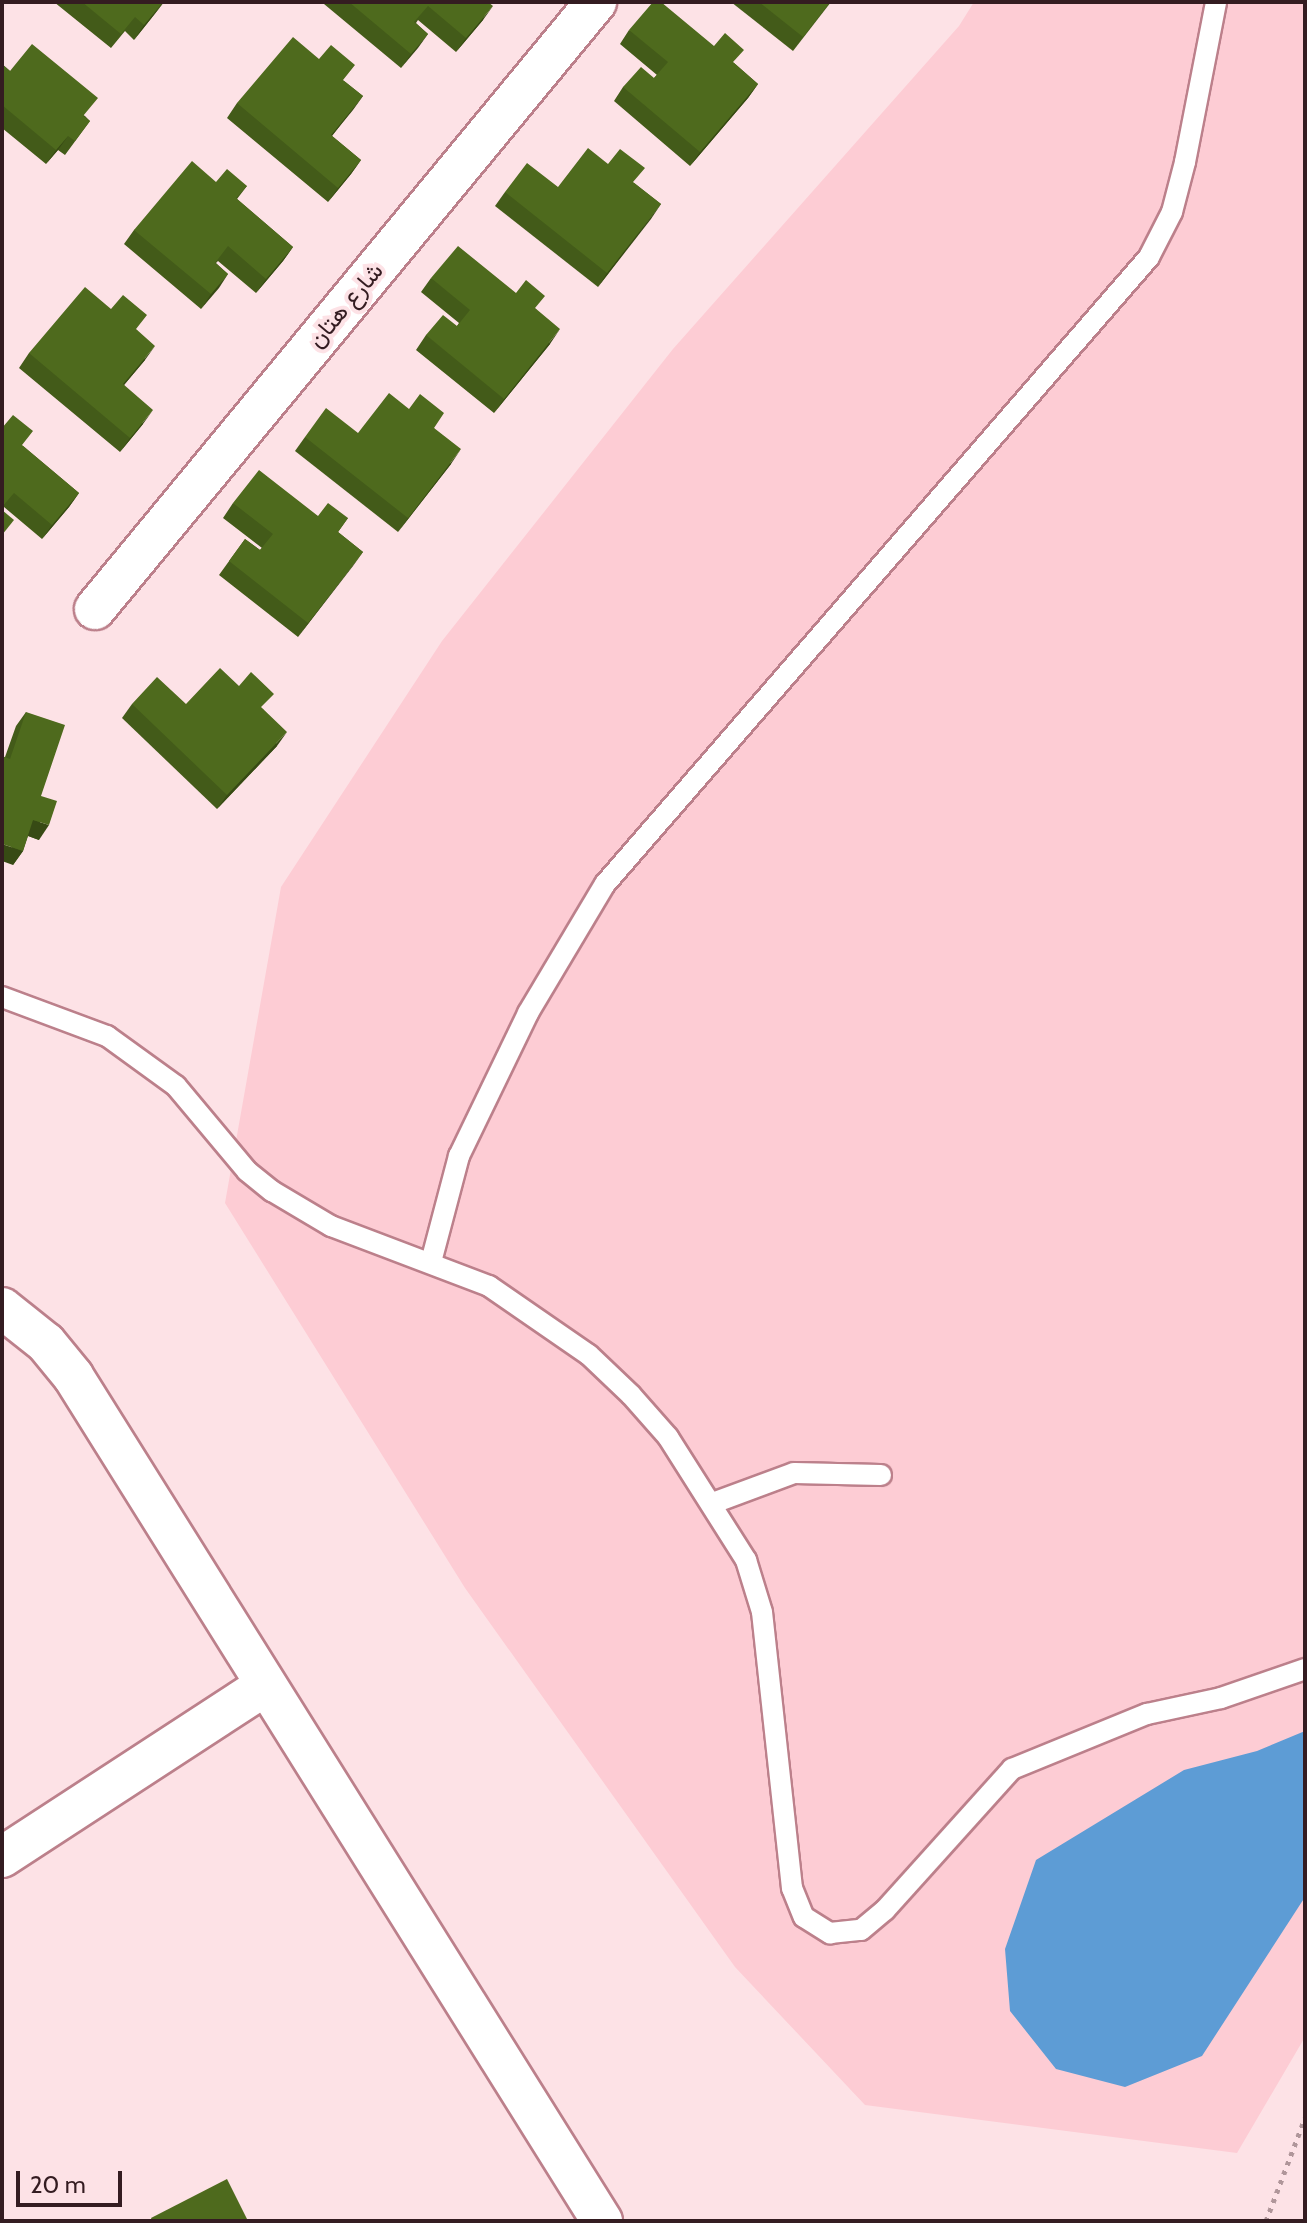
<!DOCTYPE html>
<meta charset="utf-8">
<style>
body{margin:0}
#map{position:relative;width:1307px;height:2223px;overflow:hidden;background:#fde2e6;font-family:Cabin,Vazirmatn,sans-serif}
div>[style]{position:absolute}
.green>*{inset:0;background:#fdccd4}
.water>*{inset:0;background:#5d9cd5}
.path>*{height:5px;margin-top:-2.5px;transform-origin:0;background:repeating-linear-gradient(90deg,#b0969a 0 4px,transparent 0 10px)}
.roads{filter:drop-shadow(2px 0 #bc808b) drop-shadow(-2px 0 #bc808b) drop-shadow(0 2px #bc808b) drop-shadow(0 -2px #bc808b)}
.lane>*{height:20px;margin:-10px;padding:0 10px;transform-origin:10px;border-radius:10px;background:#fff}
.street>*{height:40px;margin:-20px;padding:0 20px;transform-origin:20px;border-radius:20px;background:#fff}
.wall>*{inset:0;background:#435b19}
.shaded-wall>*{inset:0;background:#374a14}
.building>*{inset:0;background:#4e6a1d}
span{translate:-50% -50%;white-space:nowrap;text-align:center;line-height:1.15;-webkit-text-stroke:8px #fde2e6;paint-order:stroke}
.street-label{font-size:24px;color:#341c21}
.frame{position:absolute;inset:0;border:4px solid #341c21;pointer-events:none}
.scale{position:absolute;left:16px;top:2171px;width:106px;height:36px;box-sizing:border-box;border:4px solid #341c21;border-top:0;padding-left:10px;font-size:24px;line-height:28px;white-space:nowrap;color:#341c21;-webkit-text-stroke:6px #fde2e6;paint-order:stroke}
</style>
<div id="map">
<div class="green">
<i style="clip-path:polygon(974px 2px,1305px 2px,1305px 2037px,1237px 2153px,865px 2105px,735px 1967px,465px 1588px,225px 1203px,281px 887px,442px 641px,673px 349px,959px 26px)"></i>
</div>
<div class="water">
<i style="clip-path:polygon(1305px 1731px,1305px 1897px,1202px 2056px,1125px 2087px,1056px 2069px,1010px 2011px,1005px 1949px,1036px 1860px,1184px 1770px,1257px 1751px)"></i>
</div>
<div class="path">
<i style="left:1266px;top:2221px;width:110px;rotate:-69.3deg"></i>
</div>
<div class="roads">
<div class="lane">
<i style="left:2px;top:997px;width:112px;rotate:20.4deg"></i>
<i style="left:107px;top:1036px;width:85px;rotate:35.9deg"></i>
<i style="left:176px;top:1086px;width:111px;rotate:50.1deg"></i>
<i style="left:247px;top:1171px;width:32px;rotate:39deg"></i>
<i style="left:272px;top:1191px;width:69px;rotate:30.7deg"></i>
<i style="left:331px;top:1226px;width:169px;rotate:20.8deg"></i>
<i style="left:489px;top:1286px;width:121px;rotate:34.6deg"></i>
<i style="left:589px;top:1355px;width:58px;rotate:43.6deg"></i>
<i style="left:631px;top:1395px;width:56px;rotate:48.6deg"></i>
<i style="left:668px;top:1437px;width:146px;rotate:57.6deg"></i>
<i style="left:746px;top:1560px;width:54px;rotate:72.9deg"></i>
<i style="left:762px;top:1612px;width:278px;rotate:83.8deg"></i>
<i style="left:792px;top:1888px;width:31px;rotate:68deg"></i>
<i style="left:804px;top:1917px;width:31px;rotate:32deg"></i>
<i style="left:830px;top:1933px;width:31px;rotate:-6deg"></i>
<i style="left:861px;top:1930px;width:31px;rotate:-40deg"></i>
<i style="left:885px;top:1910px;width:190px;rotate:-48deg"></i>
<i style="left:1012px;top:1769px;width:146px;rotate:-22.2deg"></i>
<i style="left:1147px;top:1714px;width:76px;rotate:-12.2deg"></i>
<i style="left:1221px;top:1698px;width:89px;rotate:-19deg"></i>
<i style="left:431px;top:1262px;width:110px;rotate:-75.2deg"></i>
<i style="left:459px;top:1156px;width:159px;rotate:-64.2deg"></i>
<i style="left:528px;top:1013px;width:150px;rotate:-59.2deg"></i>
<i style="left:605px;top:884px;width:830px;rotate:-49.05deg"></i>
<i style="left:1149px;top:257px;width:51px;rotate:-62.9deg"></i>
<i style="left:1172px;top:212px;width:52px;rotate:-75.4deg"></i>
<i style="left:1185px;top:162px;width:163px;rotate:-79deg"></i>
<i style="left:713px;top:1503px;width:86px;rotate:-20.3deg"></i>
<i style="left:794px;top:1473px;width:87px;rotate:1.3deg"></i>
</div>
<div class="street">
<i style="left:95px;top:609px;width:787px;rotate:-50.46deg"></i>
<i style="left:2px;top:1308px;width:56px;rotate:38.5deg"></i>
<i style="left:46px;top:1343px;width:43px;rotate:50.7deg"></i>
<i style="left:73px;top:1376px;width:997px;rotate:57.95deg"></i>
<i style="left:2px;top:1857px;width:311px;rotate:-33.1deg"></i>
</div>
</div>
<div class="wall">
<i style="clip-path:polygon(54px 2px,164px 2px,134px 40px,125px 31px,111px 48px)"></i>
<i style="clip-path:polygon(325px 2px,488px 2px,483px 20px,456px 52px,418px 20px,416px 23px,428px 34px,401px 68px,324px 4px)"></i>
<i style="clip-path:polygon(731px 2px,831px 2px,793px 51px)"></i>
<i style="clip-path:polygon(629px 30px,734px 63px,758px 84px,748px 98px,690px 166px,614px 101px,623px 87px,654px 78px,657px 75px,620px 44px)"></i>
<i style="clip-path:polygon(2px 64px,10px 71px,85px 116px,90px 121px,65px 155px,58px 150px,46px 164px,2px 128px)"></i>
<i style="clip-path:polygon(344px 81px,363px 96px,332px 136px,361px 160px,351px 174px,328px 202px,227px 118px,237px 103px)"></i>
<i style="clip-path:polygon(216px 182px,247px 186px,237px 199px,293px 247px,283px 261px,256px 293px,218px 261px,216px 263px,228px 274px,201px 309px,124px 244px,134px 230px)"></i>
<i style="clip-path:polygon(634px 183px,661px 204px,598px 287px,495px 206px,505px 192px,558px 187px)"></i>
<i style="clip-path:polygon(431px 278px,536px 309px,550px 344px,494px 413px,416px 350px,426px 335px,457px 326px,459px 323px,421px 292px)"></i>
<i style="clip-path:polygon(137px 330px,145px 360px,124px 385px,143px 424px,120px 452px,19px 368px,29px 353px)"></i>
<i style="clip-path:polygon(434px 428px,451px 464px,398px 532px,295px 451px,305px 437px)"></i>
<i style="clip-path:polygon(23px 446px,79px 493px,69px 507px,42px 539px,4px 507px,2px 510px)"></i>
<i style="clip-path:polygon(233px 503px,318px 516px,348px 518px,338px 532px,363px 552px,298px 637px,219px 575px,245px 539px,260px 550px,262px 548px,223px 518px)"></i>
<i style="clip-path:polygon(132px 704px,186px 704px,263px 709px,277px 746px,217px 809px,122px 718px)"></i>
<i style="clip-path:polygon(26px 712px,41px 796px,39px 840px,28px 836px,23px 851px,13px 865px,5px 757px,16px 726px)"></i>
</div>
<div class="shaded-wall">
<i style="clip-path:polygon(164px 2px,154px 15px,134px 40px,144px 25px)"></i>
<i style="clip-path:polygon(493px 6px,483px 20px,456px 52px,466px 38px)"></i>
<i style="clip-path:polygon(428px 34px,418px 48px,401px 68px,411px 54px)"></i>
<i style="clip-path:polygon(758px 84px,748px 98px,690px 166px,700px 152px)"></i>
<i style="clip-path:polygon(363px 96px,353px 110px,321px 149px,331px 135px)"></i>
<i style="clip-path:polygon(68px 136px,58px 150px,46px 164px,56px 150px)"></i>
<i style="clip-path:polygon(361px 160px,351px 174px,328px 202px,338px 188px)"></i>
<i style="clip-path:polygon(661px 204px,651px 219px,598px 287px,607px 273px)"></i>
<i style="clip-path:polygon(293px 247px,283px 261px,256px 293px,266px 279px)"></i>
<i style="clip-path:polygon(228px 274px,219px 288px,201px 309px,211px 294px)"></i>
<i style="clip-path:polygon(560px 329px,550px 344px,494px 413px,504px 399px)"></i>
<i style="clip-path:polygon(155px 346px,145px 360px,113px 398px,123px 384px)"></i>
<i style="clip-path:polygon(153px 410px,143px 424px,120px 452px,130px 438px)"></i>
<i style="clip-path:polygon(461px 449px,451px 464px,398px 532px,408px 518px)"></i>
<i style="clip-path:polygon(79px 493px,69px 507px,42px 539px,52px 525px)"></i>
<i style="clip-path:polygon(363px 552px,353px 566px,298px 637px,308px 623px)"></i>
<i style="clip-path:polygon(287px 732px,277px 746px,217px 809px,227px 795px)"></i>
<i style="clip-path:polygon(33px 820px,49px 825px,39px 840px,23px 834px)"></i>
<i style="clip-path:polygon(2px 844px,23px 851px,13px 865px,2px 861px)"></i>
</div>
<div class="building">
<i style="clip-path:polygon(82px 2px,163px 2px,144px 25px,135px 17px,121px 34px)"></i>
<i style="clip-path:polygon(349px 2px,488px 2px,493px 6px,466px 38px,428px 6px,414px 22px,428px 34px,411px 54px)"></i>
<i style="clip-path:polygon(653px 2px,661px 2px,714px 46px,725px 33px,744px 50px,733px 62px,758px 84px,700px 152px,623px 87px,641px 67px,654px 78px,668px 62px,629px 30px)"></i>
<i style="clip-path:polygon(759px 2px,830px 2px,803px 37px)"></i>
<i style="clip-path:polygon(293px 37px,319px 59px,331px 45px,355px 65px,343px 80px,363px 96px,331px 135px,361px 160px,338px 188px,237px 103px)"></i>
<i style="clip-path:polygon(32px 44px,98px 98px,83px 116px,90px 121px,75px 141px,68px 136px,56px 150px,2px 105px,2px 64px,10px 71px)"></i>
<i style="clip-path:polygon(588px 148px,608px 164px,620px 149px,645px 168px,633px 182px,661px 204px,607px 273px,505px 192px,527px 163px,558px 187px)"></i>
<i style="clip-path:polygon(192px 161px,216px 182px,227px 169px,247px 186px,236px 198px,293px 247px,266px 279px,228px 246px,215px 263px,228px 274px,211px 294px,134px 230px)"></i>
<i style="clip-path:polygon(458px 246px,516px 293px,526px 280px,545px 296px,535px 308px,560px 329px,504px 399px,426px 335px,443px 315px,457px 326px,470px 310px,431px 278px)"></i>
<i style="clip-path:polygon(85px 287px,111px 309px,123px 295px,147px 315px,136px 329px,155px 346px,123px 384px,153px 410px,130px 438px,29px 353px)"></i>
<i style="clip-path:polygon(389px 393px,409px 409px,420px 394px,444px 413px,434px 428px,461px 449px,408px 518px,305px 437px,326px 408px,358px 433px)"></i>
<i style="clip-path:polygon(13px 415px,33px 431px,22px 445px,79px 493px,52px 525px,14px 493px,2px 507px,2px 428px)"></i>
<i style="clip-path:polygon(259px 470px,318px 516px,328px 503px,348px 518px,338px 532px,363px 552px,308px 623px,229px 561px,245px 539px,260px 550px,273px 534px,233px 503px)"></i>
<i style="clip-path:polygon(2px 510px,14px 520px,2px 535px)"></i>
<i style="clip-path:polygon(220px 668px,239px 686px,251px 672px,274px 694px,261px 707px,287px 732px,227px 795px,132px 704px,157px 677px,186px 704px)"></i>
<i style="clip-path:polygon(26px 712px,65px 725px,41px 796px,57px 801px,49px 825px,33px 820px,23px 851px,2px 844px,2px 756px,10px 759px)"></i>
<i style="clip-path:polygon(227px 2179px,248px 2221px,152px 2221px,151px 2218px)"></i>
</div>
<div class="street-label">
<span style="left:345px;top:305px;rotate:-50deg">شارع هتان</span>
</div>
<div class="frame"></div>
<div class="scale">20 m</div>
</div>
